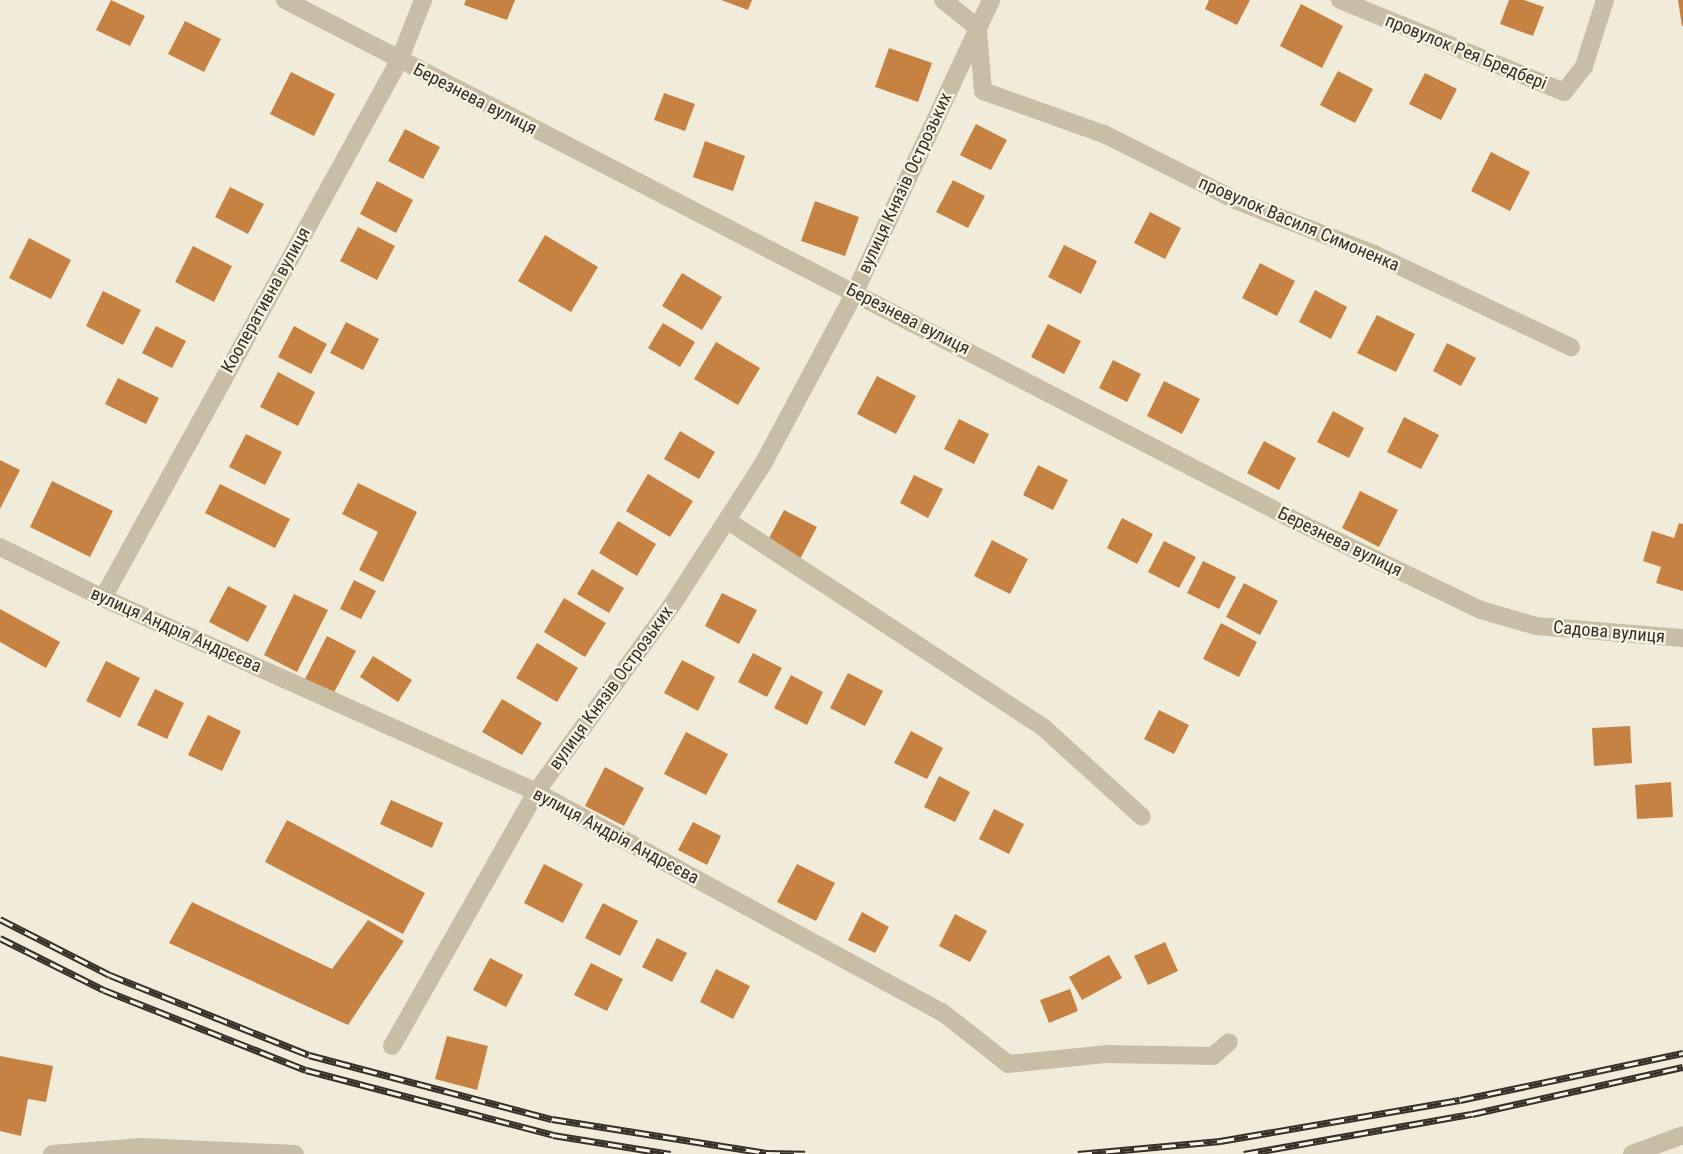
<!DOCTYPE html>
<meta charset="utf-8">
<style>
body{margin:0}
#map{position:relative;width:1683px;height:1154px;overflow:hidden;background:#f1ecd9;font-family:"Roboto Condensed",sans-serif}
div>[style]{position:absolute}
.building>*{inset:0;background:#c68243}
.street>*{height:18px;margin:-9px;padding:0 9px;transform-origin:9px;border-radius:9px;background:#c9bea5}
.rail>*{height:7px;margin-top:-3.5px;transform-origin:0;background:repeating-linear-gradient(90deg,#f9f5e5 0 14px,#352f27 0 28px);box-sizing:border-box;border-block:2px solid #352f27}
span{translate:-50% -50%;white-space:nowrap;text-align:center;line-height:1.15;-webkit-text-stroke:4.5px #f9f5e5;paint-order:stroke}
.street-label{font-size:18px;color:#352f27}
</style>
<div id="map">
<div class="building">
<i style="clip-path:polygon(111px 0,145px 16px,130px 46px,96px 30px)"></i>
<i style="clip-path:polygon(466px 0,515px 0,507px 20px,464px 5px)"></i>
<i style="clip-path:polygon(721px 0,752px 0,748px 10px)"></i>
<i style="clip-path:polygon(1209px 0,1250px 0,1237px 25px,1205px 9px)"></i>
<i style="clip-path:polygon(1509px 0,1524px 0,1544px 7px,1533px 36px,1500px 24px)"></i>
<i style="clip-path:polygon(1678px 0,1683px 0,1683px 26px,1682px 26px)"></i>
<i style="clip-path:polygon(1301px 4px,1343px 26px,1322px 68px,1280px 46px)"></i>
<i style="clip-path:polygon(185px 21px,221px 39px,204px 72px,168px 54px)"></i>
<i style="clip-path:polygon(889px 48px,932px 63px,918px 102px,875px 87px)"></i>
<i style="clip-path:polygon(1338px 71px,1373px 89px,1355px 123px,1320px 105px)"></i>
<i style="clip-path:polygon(291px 72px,335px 94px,314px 136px,270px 114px)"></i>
<i style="clip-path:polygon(1425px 73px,1457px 89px,1441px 120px,1409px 104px)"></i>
<i style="clip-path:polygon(664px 93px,695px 104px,685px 131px,654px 120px)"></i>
<i style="clip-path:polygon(976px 124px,1007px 140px,991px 170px,960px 155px)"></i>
<i style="clip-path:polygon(405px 129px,440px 147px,423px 179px,388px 161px)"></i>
<i style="clip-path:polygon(705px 141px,745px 156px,733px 191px,693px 177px)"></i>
<i style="clip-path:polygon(1491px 152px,1530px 172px,1510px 211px,1471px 191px)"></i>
<i style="clip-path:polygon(953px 180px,985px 196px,968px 228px,936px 212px)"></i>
<i style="clip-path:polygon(377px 181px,413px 200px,396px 233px,360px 214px)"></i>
<i style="clip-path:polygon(230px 187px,264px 204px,248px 234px,215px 217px)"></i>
<i style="clip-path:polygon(815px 201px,859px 217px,845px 256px,801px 241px)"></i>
<i style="clip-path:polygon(1150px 212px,1181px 228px,1165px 259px,1134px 243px)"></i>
<i style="clip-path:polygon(358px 227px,395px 246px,377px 280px,340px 261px)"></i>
<i style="clip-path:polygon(545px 235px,598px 267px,571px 312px,518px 281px)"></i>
<i style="clip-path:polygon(29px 238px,71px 260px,51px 299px,9px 278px)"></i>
<i style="clip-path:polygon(1064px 245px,1097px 261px,1081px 294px,1048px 277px)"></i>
<i style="clip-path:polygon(193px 246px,232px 266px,214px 302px,175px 282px)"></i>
<i style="clip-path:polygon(1260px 263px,1295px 281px,1277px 316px,1242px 298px)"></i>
<i style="clip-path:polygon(682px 273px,722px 297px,702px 330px,662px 306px)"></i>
<i style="clip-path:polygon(1315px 290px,1347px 307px,1331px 339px,1299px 322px)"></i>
<i style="clip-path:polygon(103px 291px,141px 310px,123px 345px,86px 326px)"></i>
<i style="clip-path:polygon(1377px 315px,1415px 334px,1396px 372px,1357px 353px)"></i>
<i style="clip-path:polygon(346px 322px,379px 339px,363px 370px,330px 353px)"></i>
<i style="clip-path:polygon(663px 323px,695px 342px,680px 367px,648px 348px)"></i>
<i style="clip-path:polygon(1048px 324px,1081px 341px,1064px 374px,1031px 357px)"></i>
<i style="clip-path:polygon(156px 326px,186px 341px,172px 368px,142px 353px)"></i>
<i style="clip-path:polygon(294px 326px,327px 344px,311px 374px,278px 357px)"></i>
<i style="clip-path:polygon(716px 342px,760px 368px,738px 405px,694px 379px)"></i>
<i style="clip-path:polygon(1447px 343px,1476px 358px,1461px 386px,1433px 371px)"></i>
<i style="clip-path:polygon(1113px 360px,1141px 374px,1127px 402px,1099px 388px)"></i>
<i style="clip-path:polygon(278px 372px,315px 392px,298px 426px,260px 407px)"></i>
<i style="clip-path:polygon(877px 376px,916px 396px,896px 434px,857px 414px)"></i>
<i style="clip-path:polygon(118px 378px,159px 398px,146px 424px,105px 404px)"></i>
<i style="clip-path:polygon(1164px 381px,1200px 399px,1182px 434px,1147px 416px)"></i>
<i style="clip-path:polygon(1333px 411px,1364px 428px,1349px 458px,1317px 442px)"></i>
<i style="clip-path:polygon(1404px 417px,1439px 435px,1421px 469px,1387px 452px)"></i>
<i style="clip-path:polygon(959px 419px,989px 434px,974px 464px,944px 449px)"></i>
<i style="clip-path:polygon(680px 431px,715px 452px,699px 479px,664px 459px)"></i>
<i style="clip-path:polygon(246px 434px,282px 452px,265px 485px,229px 467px)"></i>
<i style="clip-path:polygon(1264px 441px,1296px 458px,1279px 490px,1247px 473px)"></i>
<i style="clip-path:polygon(0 460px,20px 470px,0 509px)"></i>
<i style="clip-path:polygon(1038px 465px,1068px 480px,1053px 510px,1023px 495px)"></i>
<i style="clip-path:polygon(648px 474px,693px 501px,670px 537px,626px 511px)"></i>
<i style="clip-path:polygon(914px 475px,943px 489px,928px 518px,900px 503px)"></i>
<i style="clip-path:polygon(52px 481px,113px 511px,90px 557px,30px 527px)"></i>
<i style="clip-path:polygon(358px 483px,417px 512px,383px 582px,359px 570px,378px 532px,342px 514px)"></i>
<i style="clip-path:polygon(220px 484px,290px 519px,275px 548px,205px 513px)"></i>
<i style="clip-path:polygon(1360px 491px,1398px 510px,1379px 547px,1342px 528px)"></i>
<i style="clip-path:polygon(784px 510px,817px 527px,800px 559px,767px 542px)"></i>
<i style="clip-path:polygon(1122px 518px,1153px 534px,1137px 564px,1107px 548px)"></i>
<i style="clip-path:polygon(618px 521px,656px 544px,637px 576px,599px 553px)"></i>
<i style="clip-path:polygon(1679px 523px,1683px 524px,1683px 591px,1656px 583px,1661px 567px,1643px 561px,1652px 531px,1674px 538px)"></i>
<i style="clip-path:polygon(992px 540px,1028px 559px,1010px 594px,974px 576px)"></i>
<i style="clip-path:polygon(1164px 541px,1196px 557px,1179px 588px,1148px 572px)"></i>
<i style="clip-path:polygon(1203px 561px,1236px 577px,1219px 609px,1187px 593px)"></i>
<i style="clip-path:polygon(592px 569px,624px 588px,609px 613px,577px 594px)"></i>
<i style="clip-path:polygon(354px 580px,376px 591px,361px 619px,340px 609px)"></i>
<i style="clip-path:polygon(1244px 583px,1278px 601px,1260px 635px,1226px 617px)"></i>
<i style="clip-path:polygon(228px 586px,267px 606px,248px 642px,209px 622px)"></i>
<i style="clip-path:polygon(722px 593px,757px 610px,739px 644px,705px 626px)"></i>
<i style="clip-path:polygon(294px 594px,328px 610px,297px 672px,264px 655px)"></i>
<i style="clip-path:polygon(564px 598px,606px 623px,585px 657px,544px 632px)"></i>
<i style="clip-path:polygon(0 609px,60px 642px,46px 668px,0 642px)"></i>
<i style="clip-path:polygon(1221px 623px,1257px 642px,1239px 677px,1203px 659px)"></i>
<i style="clip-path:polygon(327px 636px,356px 651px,331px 698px,303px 683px)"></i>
<i style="clip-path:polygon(537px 643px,578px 668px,557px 702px,516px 678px)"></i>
<i style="clip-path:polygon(753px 653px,782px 668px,767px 697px,738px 682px)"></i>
<i style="clip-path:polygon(373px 656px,412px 680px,398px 702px,360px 677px)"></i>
<i style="clip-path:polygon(682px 660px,715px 677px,698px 711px,664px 693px)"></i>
<i style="clip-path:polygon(106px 661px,140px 678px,120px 718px,86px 701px)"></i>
<i style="clip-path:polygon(848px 673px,883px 691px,865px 726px,830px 708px)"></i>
<i style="clip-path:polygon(791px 675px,823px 692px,807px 725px,774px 708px)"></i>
<i style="clip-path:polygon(155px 689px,184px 703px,167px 739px,137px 725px)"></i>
<i style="clip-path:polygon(502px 699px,542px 723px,522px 755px,482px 732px)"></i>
<i style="clip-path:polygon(1159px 710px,1189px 725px,1174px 754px,1144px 739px)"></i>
<i style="clip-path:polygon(208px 715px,241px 731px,222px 771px,188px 755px)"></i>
<i style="clip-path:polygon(1630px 726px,1632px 763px,1594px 766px,1592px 728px)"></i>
<i style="clip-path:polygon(911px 731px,943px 748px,927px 779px,894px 763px)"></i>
<i style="clip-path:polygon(686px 732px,728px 754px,706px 795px,664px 774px)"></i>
<i style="clip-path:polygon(605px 767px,644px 788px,624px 826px,585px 806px)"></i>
<i style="clip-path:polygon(939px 776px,970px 792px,955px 822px,924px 807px)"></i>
<i style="clip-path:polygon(1671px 782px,1673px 817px,1637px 819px,1635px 785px)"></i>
<i style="clip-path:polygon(391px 800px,443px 823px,432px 848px,380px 824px)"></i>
<i style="clip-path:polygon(994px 809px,1024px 824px,1009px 854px,979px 839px)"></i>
<i style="clip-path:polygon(287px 820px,425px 893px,403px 934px,265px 862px)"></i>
<i style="clip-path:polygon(693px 822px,721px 836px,707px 865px,678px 850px)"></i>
<i style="clip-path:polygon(544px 864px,583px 884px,563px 923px,524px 903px)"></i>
<i style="clip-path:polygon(797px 864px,835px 883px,816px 921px,777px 902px)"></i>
<i style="clip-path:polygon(192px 902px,332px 969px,368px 920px,404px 941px,348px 1025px,169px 943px)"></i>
<i style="clip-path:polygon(603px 903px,638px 921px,620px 956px,585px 938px)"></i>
<i style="clip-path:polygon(862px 912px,889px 927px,875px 953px,848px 940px)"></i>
<i style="clip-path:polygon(955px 914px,987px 931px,970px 962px,939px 946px)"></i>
<i style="clip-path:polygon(657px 938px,687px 953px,672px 982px,642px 967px)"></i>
<i style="clip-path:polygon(1165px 942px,1178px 971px,1148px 985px,1134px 956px)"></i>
<i style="clip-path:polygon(1109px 955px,1122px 978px,1082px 1000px,1069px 977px)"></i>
<i style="clip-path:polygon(490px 958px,523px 975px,506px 1007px,473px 990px)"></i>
<i style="clip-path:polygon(591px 963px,623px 979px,607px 1011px,574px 995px)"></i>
<i style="clip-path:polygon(716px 969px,750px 986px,733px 1019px,700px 1002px)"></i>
<i style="clip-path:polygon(1070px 989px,1078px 1011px,1049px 1023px,1040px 1000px)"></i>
<i style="clip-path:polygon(447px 1036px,488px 1046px,477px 1090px,435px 1079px)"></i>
<i style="clip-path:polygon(0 1056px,53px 1066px,46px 1102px,28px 1099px,21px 1136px,0 1131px)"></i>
</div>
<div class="street">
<i style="left:285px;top:0;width:1140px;rotate:27.26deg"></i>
<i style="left:1298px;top:522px;width:203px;rotate:25.7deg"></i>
<i style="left:1481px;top:610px;width:57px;rotate:16.2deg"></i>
<i style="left:1536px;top:626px;width:147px;rotate:4.7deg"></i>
<i style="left:943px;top:0;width:45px;rotate:38.7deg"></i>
<i style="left:1340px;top:0;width:242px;rotate:22.3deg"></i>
<i style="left:1564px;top:92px;width:33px;rotate:-52deg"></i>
<i style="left:1584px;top:66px;width:69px;rotate:-72.3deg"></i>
<i style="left:978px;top:30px;width:61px;rotate:85.3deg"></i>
<i style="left:983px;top:91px;width:128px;rotate:19.6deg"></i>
<i style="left:1104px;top:134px;width:147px;rotate:26.7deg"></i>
<i style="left:1235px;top:200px;width:149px;rotate:21.2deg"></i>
<i style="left:1374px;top:254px;width:218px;rotate:25.3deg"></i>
<i style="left:728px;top:521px;width:378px;rotate:33.2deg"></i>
<i style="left:1044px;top:728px;width:132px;rotate:42.2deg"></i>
<i style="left:0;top:547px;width:115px;rotate:26.3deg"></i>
<i style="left:103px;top:598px;width:474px;rotate:24.1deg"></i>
<i style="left:536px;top:792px;width:462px;rotate:28.5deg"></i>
<i style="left:942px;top:1012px;width:84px;rotate:38.2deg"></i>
<i style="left:1008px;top:1064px;width:100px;rotate:-5.8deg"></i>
<i style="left:1107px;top:1054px;width:106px;rotate:1.1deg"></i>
<i style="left:1213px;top:1056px;width:21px;rotate:-41deg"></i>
<i style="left:103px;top:598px;width:613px;rotate:-61.14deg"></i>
<i style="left:399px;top:61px;width:66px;rotate:-68.5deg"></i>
<i style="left:392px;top:1046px;width:292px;rotate:-60.4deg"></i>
<i style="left:536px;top:792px;width:231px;rotate:-54deg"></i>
<i style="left:672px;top:605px;width:170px;rotate:-57.2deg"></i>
<i style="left:764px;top:462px;width:193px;rotate:-61.8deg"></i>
<i style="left:855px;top:292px;width:322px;rotate:-65deg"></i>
<i style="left:52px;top:1154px;width:89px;rotate:-4.5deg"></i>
<i style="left:141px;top:1147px;width:154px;rotate:2.6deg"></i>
<i style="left:1632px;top:1154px;width:54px;rotate:-20.4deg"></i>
</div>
<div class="rail">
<i style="left:0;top:919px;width:123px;rotate:27deg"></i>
<i style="left:110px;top:975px;width:214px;rotate:21.9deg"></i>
<i style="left:309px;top:1055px;width:251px;rotate:14.8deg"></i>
<i style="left:552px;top:1119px;width:217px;rotate:9deg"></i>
<i style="left:766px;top:1153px;width:39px;rotate:1deg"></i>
<i style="left:0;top:938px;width:116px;rotate:26.6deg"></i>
<i style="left:104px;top:990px;width:217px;rotate:21.6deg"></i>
<i style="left:306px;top:1070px;width:255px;rotate:14.7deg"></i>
<i style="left:553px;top:1135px;width:119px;rotate:9.2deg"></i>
<i style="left:1078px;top:1154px;width:143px;rotate:-5.2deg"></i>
<i style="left:1220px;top:1141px;width:243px;rotate:-9.7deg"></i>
<i style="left:1460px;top:1100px;width:228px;rotate:-11.9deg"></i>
<i style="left:1244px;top:1154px;width:231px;rotate:-10deg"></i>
<i style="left:1472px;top:1114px;width:216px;rotate:-12.6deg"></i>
</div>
<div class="street-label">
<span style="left:1466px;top:52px;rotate:22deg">провулок Рея Бредбері</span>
<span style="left:475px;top:99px;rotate:27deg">Березнева вулиця</span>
<span style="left:905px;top:183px;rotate:-65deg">вулиця Князів Острозьких</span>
<span style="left:1299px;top:224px;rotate:23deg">провулок Василя Симоненка</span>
<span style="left:266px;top:300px;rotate:-61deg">Кооперативна вулиця</span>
<span style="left:908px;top:319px;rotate:27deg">Березнева вулиця</span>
<span style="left:1340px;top:542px;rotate:26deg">Березнева вулиця</span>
<span style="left:176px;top:630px;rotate:24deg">вулиця Андрія Андрєєва</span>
<span style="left:1609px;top:632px;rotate:5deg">Садова вулиця</span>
<span style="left:611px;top:688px;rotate:-54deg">вулиця Князів Острозьких</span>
<span style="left:616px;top:836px;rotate:28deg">вулиця Андрія Андрєєва</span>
</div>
</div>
